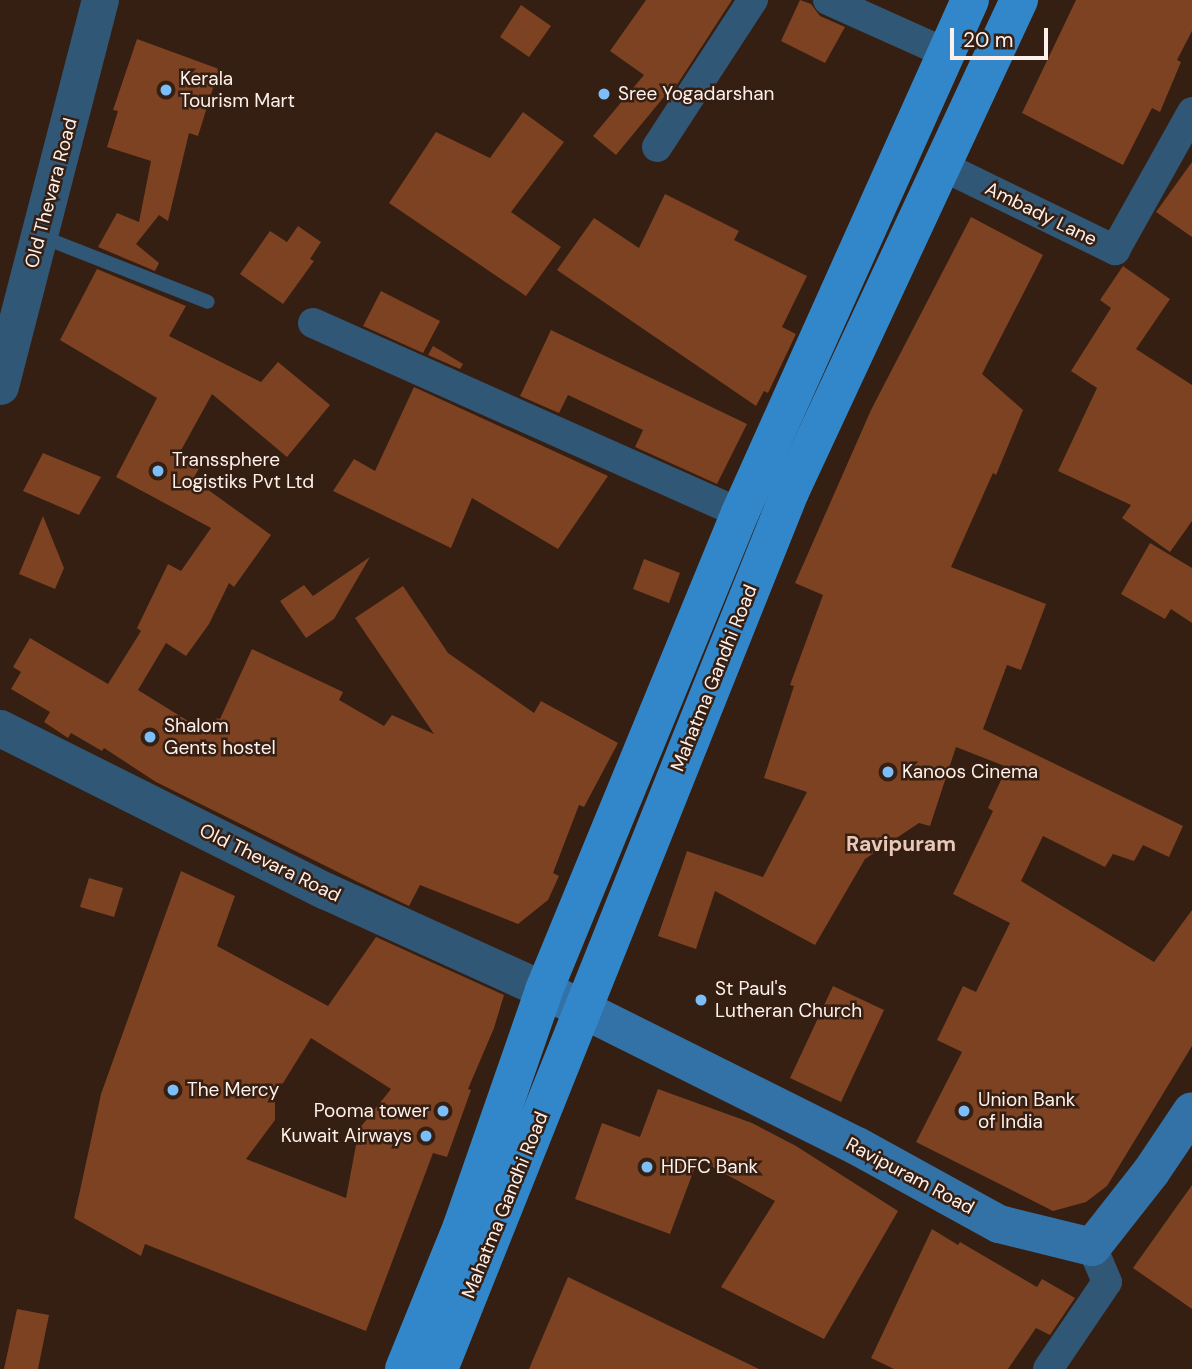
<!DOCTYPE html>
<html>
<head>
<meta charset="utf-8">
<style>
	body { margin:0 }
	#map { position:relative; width:1192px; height:1369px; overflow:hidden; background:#351e12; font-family:"DM Sans",sans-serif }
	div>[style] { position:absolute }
	.building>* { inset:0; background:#7d4221 }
	.service>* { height:14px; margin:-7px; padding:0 7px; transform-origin:7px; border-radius:7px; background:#315777 }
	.minor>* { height:30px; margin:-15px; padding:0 15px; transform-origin:15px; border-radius:15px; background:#315777 }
	.tertiary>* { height:37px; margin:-18.5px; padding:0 18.5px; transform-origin:18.5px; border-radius:18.5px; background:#315777 }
	.secondary>* { height:38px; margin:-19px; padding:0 19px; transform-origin:19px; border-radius:19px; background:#3372a6 }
	.primary>* { height:38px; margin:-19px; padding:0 19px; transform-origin:19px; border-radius:19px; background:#3187ca }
	.dots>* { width:19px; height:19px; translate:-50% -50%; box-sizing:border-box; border:4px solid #351e12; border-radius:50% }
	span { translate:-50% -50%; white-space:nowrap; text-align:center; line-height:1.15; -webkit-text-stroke:5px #351e12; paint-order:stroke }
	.poi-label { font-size:19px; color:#fef0ea }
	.left { translate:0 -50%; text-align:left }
	.right { translate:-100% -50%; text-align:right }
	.street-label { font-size:19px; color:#fef0ea }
	.neighbourhood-label { font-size:21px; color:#e8c9b9; font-weight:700 }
	.scale { position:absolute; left:950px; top:28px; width:98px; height:32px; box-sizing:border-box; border:4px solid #fef0ea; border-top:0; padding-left:9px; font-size:21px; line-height:24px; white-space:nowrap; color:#fef0ea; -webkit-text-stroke:5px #351e12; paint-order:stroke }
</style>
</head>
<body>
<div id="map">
	<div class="building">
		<i style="clip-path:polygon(646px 0,732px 0,671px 94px,668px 92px,616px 155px,593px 136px,644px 75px,610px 51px)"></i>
		<i style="clip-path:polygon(800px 0,811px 4px,820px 16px,845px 27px,825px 63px,781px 41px)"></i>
		<i style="clip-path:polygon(1076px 0,1192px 0,1192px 31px,1177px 60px,1181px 62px,1160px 112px,1152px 108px,1123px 165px,1022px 113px)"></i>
		<i style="clip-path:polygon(521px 5px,551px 26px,529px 57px,500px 37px)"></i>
		<i style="clip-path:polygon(137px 39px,219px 69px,198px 136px,189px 133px,168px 221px,159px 215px,136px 244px,159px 263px,155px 271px,98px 247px,117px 213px,139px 222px,151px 161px,107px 147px,118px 111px,113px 110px)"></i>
		<i style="clip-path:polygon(523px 112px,564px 142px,511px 212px,561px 247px,526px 296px,389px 203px,436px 132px,490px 158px)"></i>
		<i style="clip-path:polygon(1192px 162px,1192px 237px,1156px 212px)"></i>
		<i style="clip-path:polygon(665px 194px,739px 231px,734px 240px,807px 276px,782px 327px,796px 334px,768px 393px,764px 391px,756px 406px,557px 270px,594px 218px,639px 248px)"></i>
		<i style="clip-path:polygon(971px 217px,1043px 255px,982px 374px,1023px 410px,996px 475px,993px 473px,951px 567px,1046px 604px,1021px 670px,1007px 665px,983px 729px,1183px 826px,1169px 857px,1143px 845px,1134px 861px,1113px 854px,1105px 867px,1043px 836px,1021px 881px,1154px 962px,1192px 910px,1192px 1046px,1107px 1186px,1086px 1202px,1053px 1211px,916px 1142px,962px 1052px,937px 1040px,963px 986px,976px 992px,1010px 923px,953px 894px,993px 811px,988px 808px,1007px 767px,956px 747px,930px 826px,919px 823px,865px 859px,815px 945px,715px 891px,696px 949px,658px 936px,687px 851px,763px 877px,807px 792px,764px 778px,794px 686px,790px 685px,823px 595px,795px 583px,871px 410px)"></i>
		<i style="clip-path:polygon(298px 226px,321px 242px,310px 259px,314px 261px,283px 304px,240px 274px,270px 231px,287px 242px)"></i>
		<i style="clip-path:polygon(1123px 266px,1170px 299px,1136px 349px,1192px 385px,1192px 521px,1170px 552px,1122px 518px,1131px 505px,1058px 471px,1097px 388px,1071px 371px,1111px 308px,1100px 300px)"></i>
		<i style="clip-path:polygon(97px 269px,186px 306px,169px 336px,261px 382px,278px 362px,330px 405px,287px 457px,212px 394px,179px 454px,201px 465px,193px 479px,271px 535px,234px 587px,229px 583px,209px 624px,186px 656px,166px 643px,138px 690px,209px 734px,217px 718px,220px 719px,252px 649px,343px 692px,339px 700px,384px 726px,392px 715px,434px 734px,355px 618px,403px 586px,448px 653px,534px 713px,541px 701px,618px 743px,584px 807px,579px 805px,553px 873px,559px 876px,548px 900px,518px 924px,420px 885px,409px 906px,358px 882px,156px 782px,104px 748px,102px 751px,71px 733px,68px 738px,44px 722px,50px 712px,11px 689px,21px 672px,13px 667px,30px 638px,108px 684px,141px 631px,137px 628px,168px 564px,181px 571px,211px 528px,116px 477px,157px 398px,60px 340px)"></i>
		<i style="clip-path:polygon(381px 291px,440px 321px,423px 353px,363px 326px)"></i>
		<i style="clip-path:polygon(551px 330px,747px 424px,717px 484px,635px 447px,643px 430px,568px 395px,559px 413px,520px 396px)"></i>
		<i style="clip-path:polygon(433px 346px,463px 364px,460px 369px,428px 355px)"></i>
		<i style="clip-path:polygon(414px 387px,608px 476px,558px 549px,472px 498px,451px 548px,333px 491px,354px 459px,375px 471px)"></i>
		<i style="clip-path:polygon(43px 453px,101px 477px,79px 515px,23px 491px)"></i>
		<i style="clip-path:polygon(43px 516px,64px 568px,55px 589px,19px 574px)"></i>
		<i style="clip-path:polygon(1150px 543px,1192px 568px,1192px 623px,1171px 609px,1165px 619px,1121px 594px)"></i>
		<i style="clip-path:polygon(370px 557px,334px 619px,306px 638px,280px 601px,304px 585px,313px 596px)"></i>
		<i style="clip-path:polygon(644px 559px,680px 573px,669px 603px,633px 589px)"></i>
		<i style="clip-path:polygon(evenodd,181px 871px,235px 896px,217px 946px,328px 1006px,376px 937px,504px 995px,494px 1028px,468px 1089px,471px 1090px,447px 1157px,433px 1153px,366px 1331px,145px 1244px,141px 1256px,74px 1218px,101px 1094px,181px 871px,311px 1038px,391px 1089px,359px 1129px,346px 1198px,246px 1159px,275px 1120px,275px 1096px,311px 1038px)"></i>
		<i style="clip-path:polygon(89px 878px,123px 888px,114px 917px,80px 907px)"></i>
		<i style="clip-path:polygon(833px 986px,884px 1010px,841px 1102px,790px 1078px)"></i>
		<i style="clip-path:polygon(658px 1089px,752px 1123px,796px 1146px,898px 1211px,824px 1339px,721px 1287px,775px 1201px,698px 1159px,670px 1234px,575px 1199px,602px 1123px,640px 1137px)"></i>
		<i style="clip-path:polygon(1192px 1185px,1192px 1309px,1133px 1268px)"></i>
		<i style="clip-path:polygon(932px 1229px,958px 1245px,960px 1242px,1037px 1287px,1042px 1279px,1075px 1298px,1050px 1335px,1036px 1328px,1008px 1369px,894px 1369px,871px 1358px)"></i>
		<i style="clip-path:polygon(568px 1277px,759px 1369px,529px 1369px)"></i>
		<i style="clip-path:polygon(17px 1309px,49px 1315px,38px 1369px,4px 1369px)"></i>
	</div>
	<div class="service">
		<i style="left:40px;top:236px;width:180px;rotate:21.4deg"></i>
	</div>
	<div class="minor">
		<i style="left:828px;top:0;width:129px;rotate:24.2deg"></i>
		<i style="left:657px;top:147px;width:176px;rotate:-56.9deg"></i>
		<i style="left:940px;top:165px;width:195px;rotate:25.9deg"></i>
		<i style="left:1115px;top:250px;width:158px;rotate:-60.8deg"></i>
		<i style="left:313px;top:323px;width:467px;rotate:24deg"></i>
		<i style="left:1048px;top:1369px;width:105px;rotate:-55.9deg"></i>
		<i style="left:1107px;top:1282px;width:38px;rotate:-113deg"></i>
	</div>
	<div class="tertiary">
		<i style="left:0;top:386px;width:399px;rotate:-75.5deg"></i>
		<i style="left:0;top:728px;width:364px;rotate:26.6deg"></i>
		<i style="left:326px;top:891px;width:239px;rotate:24.4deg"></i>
	</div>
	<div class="secondary">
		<i style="left:544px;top:990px;width:350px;rotate:26.5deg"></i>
		<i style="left:857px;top:1146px;width:162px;rotate:28.8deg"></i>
		<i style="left:999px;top:1224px;width:96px;rotate:13.9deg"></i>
		<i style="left:1092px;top:1247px;width:95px;rotate:-51.8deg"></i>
		<i style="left:1151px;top:1172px;width:73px;rotate:-56.1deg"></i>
	</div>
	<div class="primary">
		<i style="left:404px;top:1369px;width:154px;rotate:-67.9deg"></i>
		<i style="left:462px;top:1226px;width:250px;rotate:-70.8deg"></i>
		<i style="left:544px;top:990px;width:516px;rotate:-67.66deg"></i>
		<i style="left:740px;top:513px;width:562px;rotate:-65.85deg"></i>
		<i style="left:439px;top:1369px;width:945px;rotate:-68.19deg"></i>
		<i style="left:790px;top:492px;width:543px;rotate:-65.04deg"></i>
	</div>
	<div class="dots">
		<i style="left:166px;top:90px;background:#7bbef9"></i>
		<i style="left:604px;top:94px;background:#7bbef9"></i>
		<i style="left:158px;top:471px;background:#7bbef9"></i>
		<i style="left:150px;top:737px;background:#7bbef9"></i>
		<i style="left:888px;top:772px;background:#7bbef9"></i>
		<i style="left:701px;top:1000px;background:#7bbef9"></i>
		<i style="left:173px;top:1090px;background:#7bbef9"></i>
		<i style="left:443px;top:1111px;background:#7bbef9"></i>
		<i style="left:964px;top:1111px;background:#7bbef9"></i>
		<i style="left:426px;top:1136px;background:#7bbef9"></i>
		<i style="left:647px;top:1167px;background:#7bbef9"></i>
	</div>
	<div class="poi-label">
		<span class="left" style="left:180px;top:90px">Kerala<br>Tourism Mart</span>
		<span class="left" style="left:618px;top:94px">Sree Yogadarshan</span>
		<span class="left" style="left:172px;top:471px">Transsphere<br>Logistiks Pvt Ltd</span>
		<span class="left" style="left:164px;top:737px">Shalom<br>Gents hostel</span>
		<span class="left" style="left:902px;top:772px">Kanoos Cinema</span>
		<span class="left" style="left:715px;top:1000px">St Paul's<br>Lutheran Church</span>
		<span class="left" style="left:187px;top:1090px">The Mercy</span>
		<span class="left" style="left:978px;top:1111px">Union Bank<br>of India</span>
		<span class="right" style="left:429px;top:1111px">Pooma tower</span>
		<span class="right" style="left:412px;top:1136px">Kuwait Airways</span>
		<span class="left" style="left:661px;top:1167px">HDFC Bank</span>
	</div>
	<div class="street-label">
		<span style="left:51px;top:193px;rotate:-75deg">Old Thevara Road</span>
		<span style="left:1041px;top:214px;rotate:26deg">Ambady Lane</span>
		<span style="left:714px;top:678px;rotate:-68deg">Mahatma Gandhi Road</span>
		<span style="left:270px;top:863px;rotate:26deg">Old Thevara Road</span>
		<span style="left:910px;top:1176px;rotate:28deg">Ravipuram Road</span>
		<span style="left:505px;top:1205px;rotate:-68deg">Mahatma Gandhi Road</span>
	</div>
	<div class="neighbourhood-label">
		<span style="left:901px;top:844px">Ravipuram</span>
	</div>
	<div class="scale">20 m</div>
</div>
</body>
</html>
